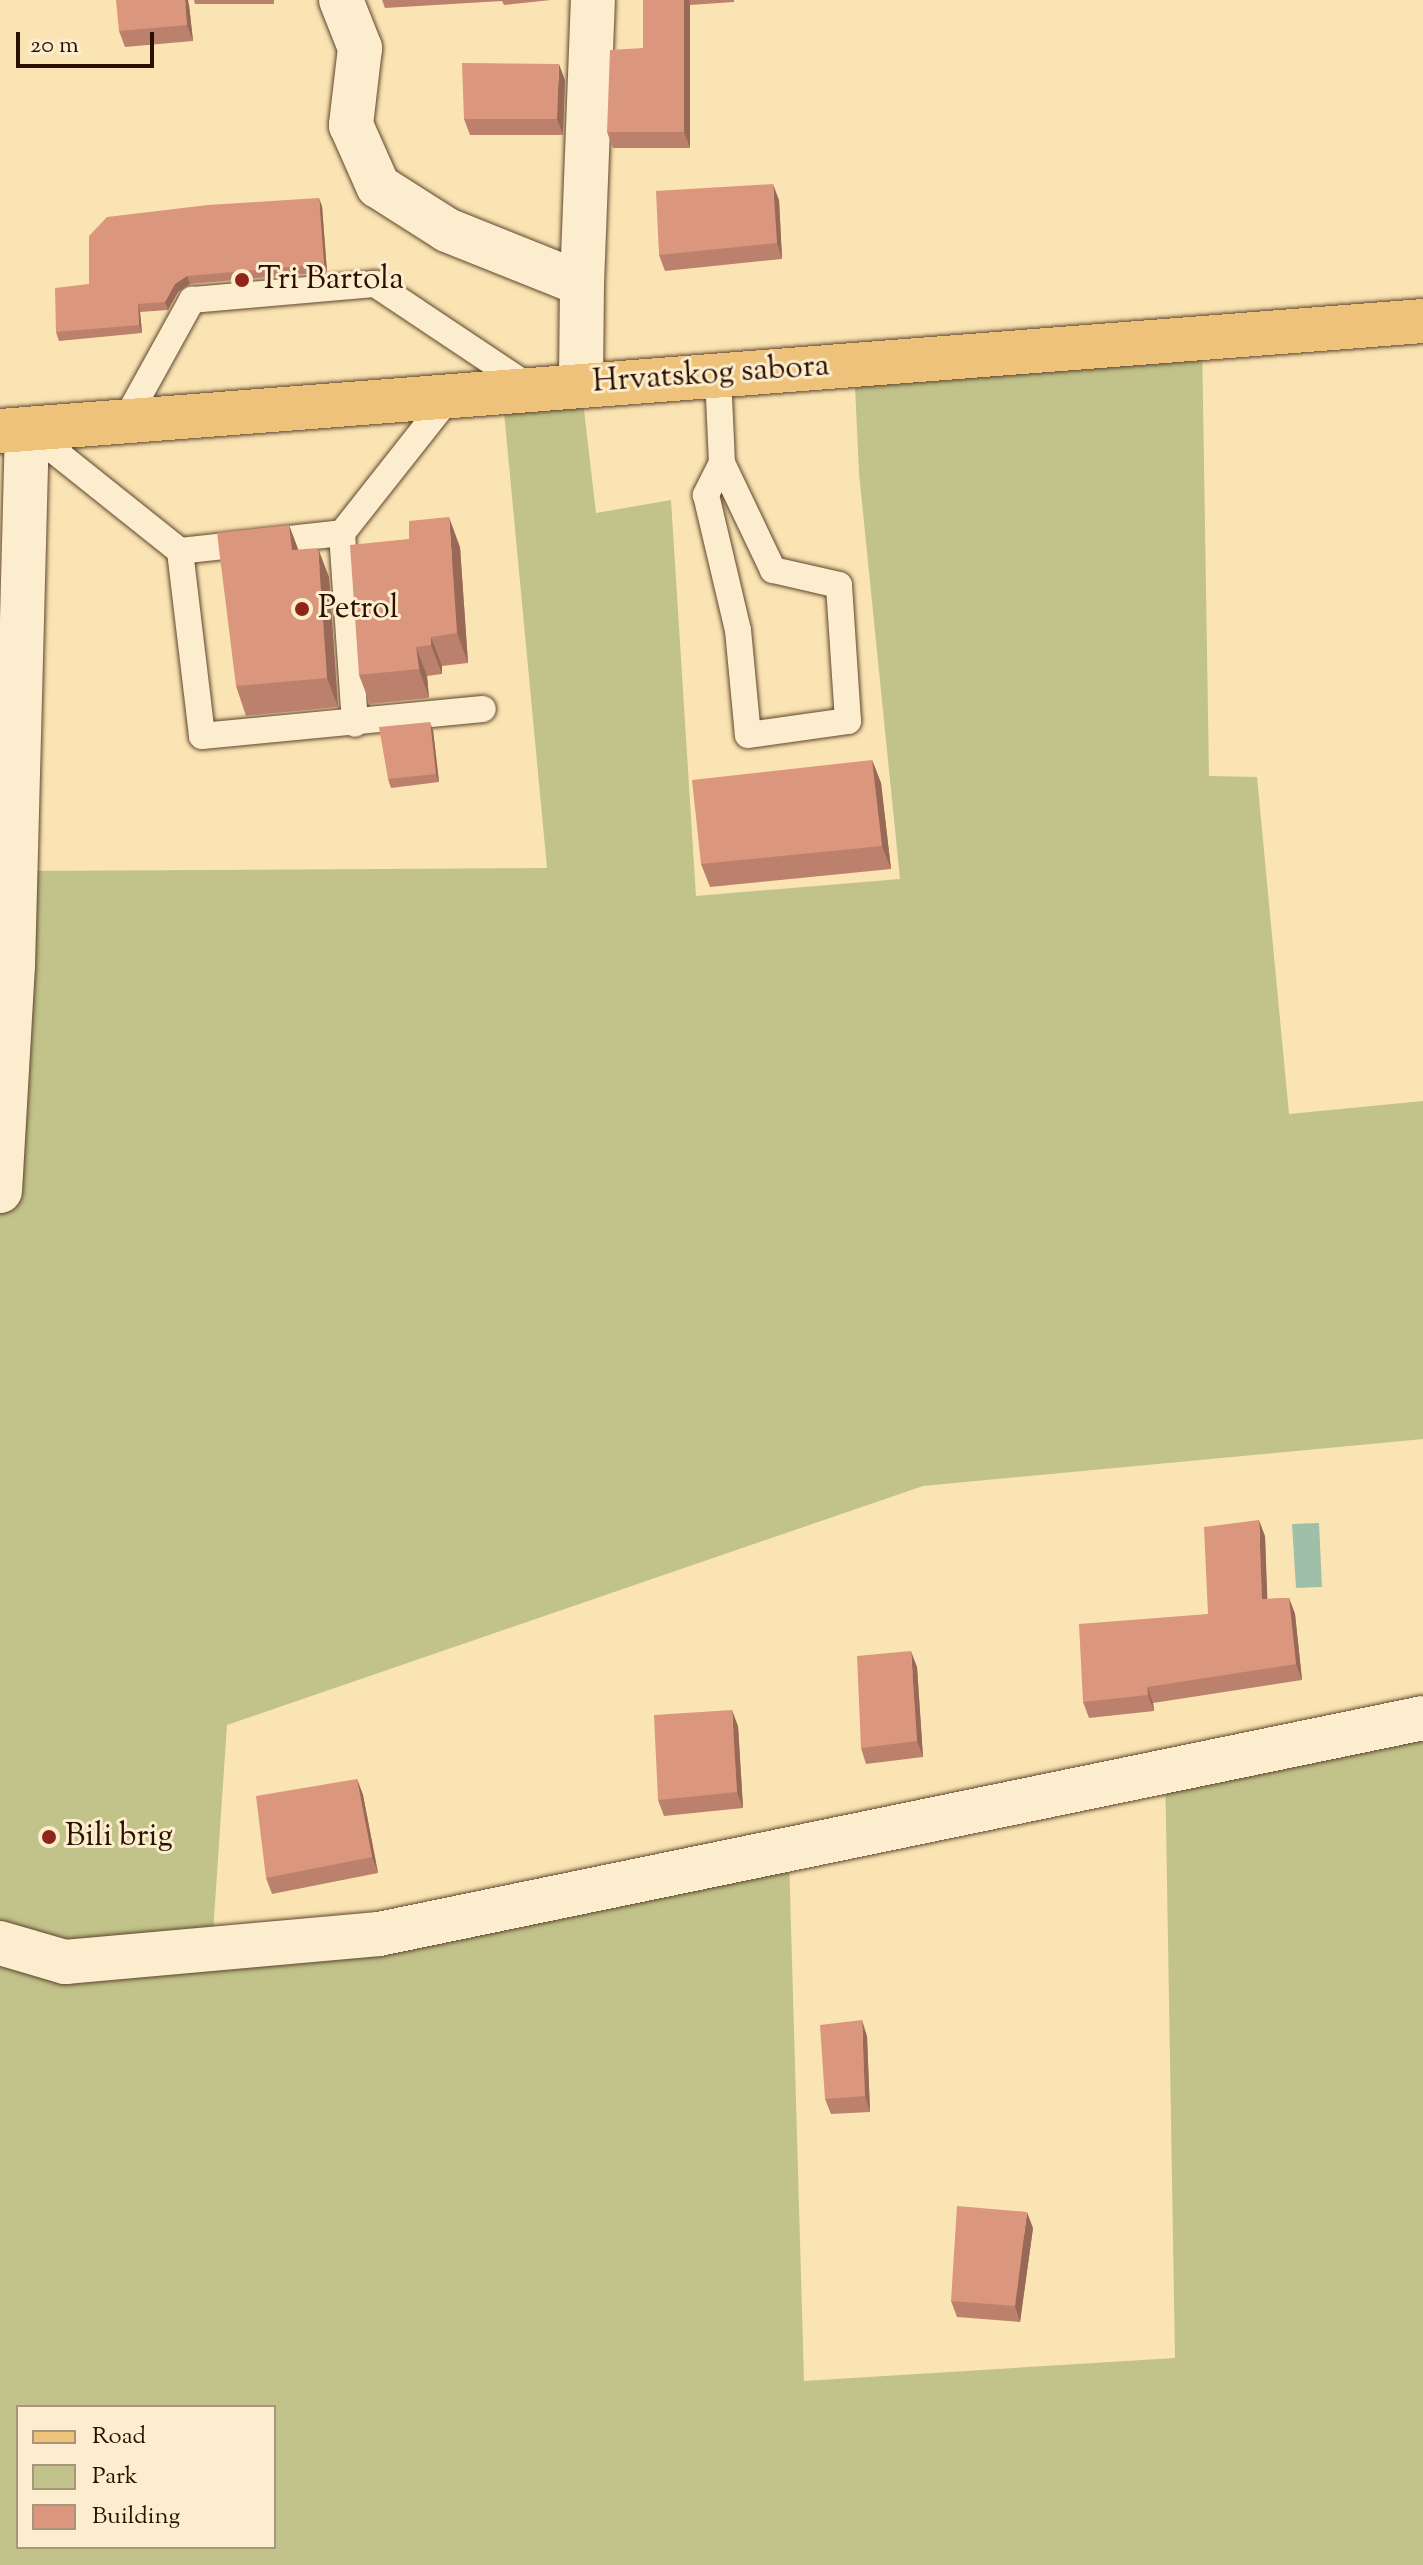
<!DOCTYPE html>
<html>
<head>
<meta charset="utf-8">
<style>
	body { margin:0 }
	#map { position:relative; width:1423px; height:2565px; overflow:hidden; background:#fbe4b3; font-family:"Sorts Mill Goudy",serif }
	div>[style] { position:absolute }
	.green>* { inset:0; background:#c1c38a }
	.water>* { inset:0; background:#9fbfa9 }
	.roads { filter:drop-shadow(0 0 2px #5f452d) drop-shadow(0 0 2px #5f452d) }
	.lane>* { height:26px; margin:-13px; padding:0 13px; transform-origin:13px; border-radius:13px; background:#fcedce }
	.street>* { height:44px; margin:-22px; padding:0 22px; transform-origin:22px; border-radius:22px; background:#fcedce }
	.primary>* { height:44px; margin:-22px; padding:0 22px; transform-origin:22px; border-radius:22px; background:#eec27a }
	.wall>* { inset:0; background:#bc816c }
	.shaded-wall>* { inset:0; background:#996958 }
	.building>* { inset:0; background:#db967e }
	.dots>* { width:22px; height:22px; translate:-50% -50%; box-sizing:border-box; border:4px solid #fcedce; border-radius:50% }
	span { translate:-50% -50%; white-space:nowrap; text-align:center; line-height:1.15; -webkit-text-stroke:6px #fcedce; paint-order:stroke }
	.poi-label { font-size:32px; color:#2b1000 }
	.left { translate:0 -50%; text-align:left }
	.street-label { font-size:32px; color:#2b1000 }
	.legend { position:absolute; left:16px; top:2405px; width:260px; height:144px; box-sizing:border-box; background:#fcedce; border:2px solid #a8957c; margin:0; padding:10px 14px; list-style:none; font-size:24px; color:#2b1000 }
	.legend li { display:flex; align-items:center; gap:16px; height:40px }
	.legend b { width:40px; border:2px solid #a8957c }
	.scale { position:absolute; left:16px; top:32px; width:138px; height:36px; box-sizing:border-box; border:4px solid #2b1000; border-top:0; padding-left:10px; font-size:24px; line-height:28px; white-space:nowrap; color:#2b1000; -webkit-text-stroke:6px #fcedce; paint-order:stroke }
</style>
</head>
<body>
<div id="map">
	<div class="green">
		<i style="clip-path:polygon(evenodd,1202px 339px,1209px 776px,1257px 777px,1289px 1114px,1423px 1101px,1423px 1439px,923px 1486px,227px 1725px,212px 1948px,789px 1856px,804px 2381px,1175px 2358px,1165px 1763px,1423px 1716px,1423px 2565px,0 2565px,0 1188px,14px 871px,547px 868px,502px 391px,581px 384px,596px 513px,671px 500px,696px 896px,900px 879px,859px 473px,854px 365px,1202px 339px,18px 2407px,274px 2407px,274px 2547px,18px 2547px,18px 2407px)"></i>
	</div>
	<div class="water">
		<i style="clip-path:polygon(1319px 1523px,1322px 1587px,1296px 1588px,1292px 1524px)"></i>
	</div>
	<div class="roads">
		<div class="lane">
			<i style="left:718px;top:375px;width:88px;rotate:87.4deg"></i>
			<i style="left:722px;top:463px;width:36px;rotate:117deg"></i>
			<i style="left:706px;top:495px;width:139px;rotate:76.7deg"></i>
			<i style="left:738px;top:630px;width:105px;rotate:84.6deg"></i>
			<i style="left:748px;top:735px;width:101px;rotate:-8deg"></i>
			<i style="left:848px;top:721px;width:136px;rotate:-93.8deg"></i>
			<i style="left:839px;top:585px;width:68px;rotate:-167.2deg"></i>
			<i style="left:773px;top:570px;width:119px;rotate:-115.5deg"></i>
			<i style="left:124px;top:423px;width:141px;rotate:-61.1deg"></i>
			<i style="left:192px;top:300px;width:184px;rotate:-5deg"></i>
			<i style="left:375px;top:284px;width:187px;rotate:33.7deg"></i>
			<i style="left:27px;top:429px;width:196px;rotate:38.6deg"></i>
			<i style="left:180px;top:551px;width:163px;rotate:-6.3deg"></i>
			<i style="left:342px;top:533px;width:176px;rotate:-51.7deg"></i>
			<i style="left:342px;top:533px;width:191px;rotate:86.1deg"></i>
			<i style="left:180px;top:551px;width:186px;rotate:83.2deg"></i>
			<i style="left:202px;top:736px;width:282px;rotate:-5.5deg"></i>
		</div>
		<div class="street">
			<i style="left:341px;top:0;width:52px;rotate:68.4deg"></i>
			<i style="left:360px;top:48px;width:78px;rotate:96.7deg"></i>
			<i style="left:351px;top:125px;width:67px;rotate:66.1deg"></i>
			<i style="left:378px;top:186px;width:82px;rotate:32.5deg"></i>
			<i style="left:447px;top:230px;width:145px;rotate:21.8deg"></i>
			<i style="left:582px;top:284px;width:100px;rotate:90.6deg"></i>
			<i style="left:582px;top:284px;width:284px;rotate:-87.8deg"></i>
			<i style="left:0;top:1191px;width:225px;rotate:-86.7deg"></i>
			<i style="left:13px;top:966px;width:537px;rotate:-88.51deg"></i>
			<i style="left:0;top:1943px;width:68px;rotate:16.3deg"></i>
			<i style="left:65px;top:1962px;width:315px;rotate:-5.1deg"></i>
			<i style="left:379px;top:1934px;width:1066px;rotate:-11.69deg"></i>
		</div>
		<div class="primary">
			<i style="left:0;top:431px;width:1427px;rotate:-4.42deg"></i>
		</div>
	</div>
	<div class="wall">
		<i style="clip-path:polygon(194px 0,274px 0,274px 4px,195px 4px)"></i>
		<i style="clip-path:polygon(382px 0,551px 0,504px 5px,502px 1px,385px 8px)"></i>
		<i style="clip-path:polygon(643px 0,734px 0,734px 2px,690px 5px,690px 148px,613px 148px,607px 132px,643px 48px)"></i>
		<i style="clip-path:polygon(189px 5px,193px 41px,125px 47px,119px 31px)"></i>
		<i style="clip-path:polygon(565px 80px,563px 135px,470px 135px,464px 119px)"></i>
		<i style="clip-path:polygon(779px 200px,782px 259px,665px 271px,659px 255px)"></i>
		<i style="clip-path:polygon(322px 206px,327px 272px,190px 284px,178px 292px,168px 310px,140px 312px,142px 333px,59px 341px,56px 332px,89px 284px)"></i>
		<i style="clip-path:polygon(289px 525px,298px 550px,329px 577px,338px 707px,246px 716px,236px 686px)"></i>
		<i style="clip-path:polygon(460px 547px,468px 663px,442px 666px,442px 674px,427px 676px,429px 698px,370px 704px,359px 675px)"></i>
		<i style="clip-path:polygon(433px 730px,439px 782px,391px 788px,388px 779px)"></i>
		<i style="clip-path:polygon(872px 760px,881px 783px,891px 869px,710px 887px,701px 864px)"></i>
		<i style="clip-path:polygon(1265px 1536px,1267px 1599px,1289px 1598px,1295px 1614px,1302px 1680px,1153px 1703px,1154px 1711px,1089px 1718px,1083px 1702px,1208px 1614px)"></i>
		<i style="clip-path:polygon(917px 1667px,923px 1757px,866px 1764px,861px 1748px)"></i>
		<i style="clip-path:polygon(738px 1726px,743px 1808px,664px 1816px,658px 1800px)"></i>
		<i style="clip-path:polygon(357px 1779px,363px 1795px,378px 1873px,272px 1894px,266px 1878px)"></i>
		<i style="clip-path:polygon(867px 2036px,870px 2112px,831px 2114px,825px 2099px)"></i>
		<i style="clip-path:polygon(1033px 2228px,1020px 2322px,957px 2317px,951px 2301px)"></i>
	</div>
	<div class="shaded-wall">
		<i style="clip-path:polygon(185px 0,188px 0,189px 5px,193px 41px,187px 25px)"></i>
		<i style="clip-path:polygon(684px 0,689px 0,690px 5px,690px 148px,684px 132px)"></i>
		<i style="clip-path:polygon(559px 64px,565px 80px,563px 135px,557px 119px)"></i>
		<i style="clip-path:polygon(773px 184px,779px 200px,782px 259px,777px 243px)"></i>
		<i style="clip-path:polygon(319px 198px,322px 206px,327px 272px,324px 264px)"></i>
		<i style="clip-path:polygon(187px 276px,190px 284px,178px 292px,168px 310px,165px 302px,175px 284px)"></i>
		<i style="clip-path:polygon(138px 304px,140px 312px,142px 333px,139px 325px)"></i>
		<i style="clip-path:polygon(449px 517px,460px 547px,468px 663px,457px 633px)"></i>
		<i style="clip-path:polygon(289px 525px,300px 554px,292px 550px)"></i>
		<i style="clip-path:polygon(318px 548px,329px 577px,338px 707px,327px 678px)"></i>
		<i style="clip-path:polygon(431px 637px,442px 666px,442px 674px,431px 645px)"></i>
		<i style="clip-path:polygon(416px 647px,427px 676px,429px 698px,419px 669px)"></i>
		<i style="clip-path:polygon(430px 722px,433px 730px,439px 782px,436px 774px)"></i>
		<i style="clip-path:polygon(872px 760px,881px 783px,891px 869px,882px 846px)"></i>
		<i style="clip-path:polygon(1259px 1520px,1265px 1536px,1268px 1615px,1262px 1599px)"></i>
		<i style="clip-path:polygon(1289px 1598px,1295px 1614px,1302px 1680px,1296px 1664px)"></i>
		<i style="clip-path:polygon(911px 1651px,917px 1667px,923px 1757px,917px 1741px)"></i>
		<i style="clip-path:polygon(1147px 1687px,1153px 1703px,1154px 1711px,1148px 1695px)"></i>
		<i style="clip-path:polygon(732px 1710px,738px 1726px,743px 1808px,737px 1792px)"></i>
		<i style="clip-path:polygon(357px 1779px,363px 1795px,378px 1873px,372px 1857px)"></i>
		<i style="clip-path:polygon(862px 2020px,867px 2036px,870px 2112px,865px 2096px)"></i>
		<i style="clip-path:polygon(1027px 2212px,1033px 2228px,1020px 2322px,1015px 2306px)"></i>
	</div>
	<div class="building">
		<i style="clip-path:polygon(116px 0,185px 0,187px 25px,119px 31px)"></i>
		<i style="clip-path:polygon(643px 0,684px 0,684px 132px,607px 132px,610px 50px,643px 48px)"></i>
		<i style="clip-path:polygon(462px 63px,559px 64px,557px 119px,464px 119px)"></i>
		<i style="clip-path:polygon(773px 184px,777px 243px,659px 255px,656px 191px)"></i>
		<i style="clip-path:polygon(319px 198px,324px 264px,187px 276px,175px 284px,165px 302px,138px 304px,139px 325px,56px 332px,55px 288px,89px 284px,89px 236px,107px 217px,208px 205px)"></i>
		<i style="clip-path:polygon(449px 517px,457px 633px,431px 637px,431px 645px,416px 647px,419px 669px,359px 675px,350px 545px,409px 539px,409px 521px)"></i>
		<i style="clip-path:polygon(289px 525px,292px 550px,318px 548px,327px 678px,236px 686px,217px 533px)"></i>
		<i style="clip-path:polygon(430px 722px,436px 774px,388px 779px,379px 727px)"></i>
		<i style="clip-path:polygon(872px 760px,882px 846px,701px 864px,692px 780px)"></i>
		<i style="clip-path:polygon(1259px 1520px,1262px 1599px,1289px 1598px,1296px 1664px,1147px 1687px,1148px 1695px,1083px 1702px,1079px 1624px,1208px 1614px,1204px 1527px)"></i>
		<i style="clip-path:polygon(911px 1651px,917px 1741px,861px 1748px,857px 1656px)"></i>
		<i style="clip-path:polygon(732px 1710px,737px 1792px,658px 1800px,654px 1715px)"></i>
		<i style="clip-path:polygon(357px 1779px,372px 1857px,266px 1878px,256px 1796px)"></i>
		<i style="clip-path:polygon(862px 2020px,865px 2096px,825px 2099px,820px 2025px)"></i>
		<i style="clip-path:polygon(957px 2206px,1027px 2212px,1015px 2306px,951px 2301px)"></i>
	</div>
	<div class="dots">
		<i style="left:242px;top:280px;background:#8f2418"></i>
		<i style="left:302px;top:609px;background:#8f2418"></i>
		<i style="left:49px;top:1837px;background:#8f2418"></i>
	</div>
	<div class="poi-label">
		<span class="left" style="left:258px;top:280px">Tri Bartola</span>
		<span class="left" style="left:318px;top:609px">Petrol</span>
		<span class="left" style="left:65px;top:1837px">Bili brig</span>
	</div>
	<div class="street-label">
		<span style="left:711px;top:375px;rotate:-4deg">Hrvatskog sabora</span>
	</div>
	<ul class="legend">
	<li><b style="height:10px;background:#eec27a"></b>Road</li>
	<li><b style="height:22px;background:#c1c38a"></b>Park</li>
	<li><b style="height:22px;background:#db967e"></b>Building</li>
	</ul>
	<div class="scale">20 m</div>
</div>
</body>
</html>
